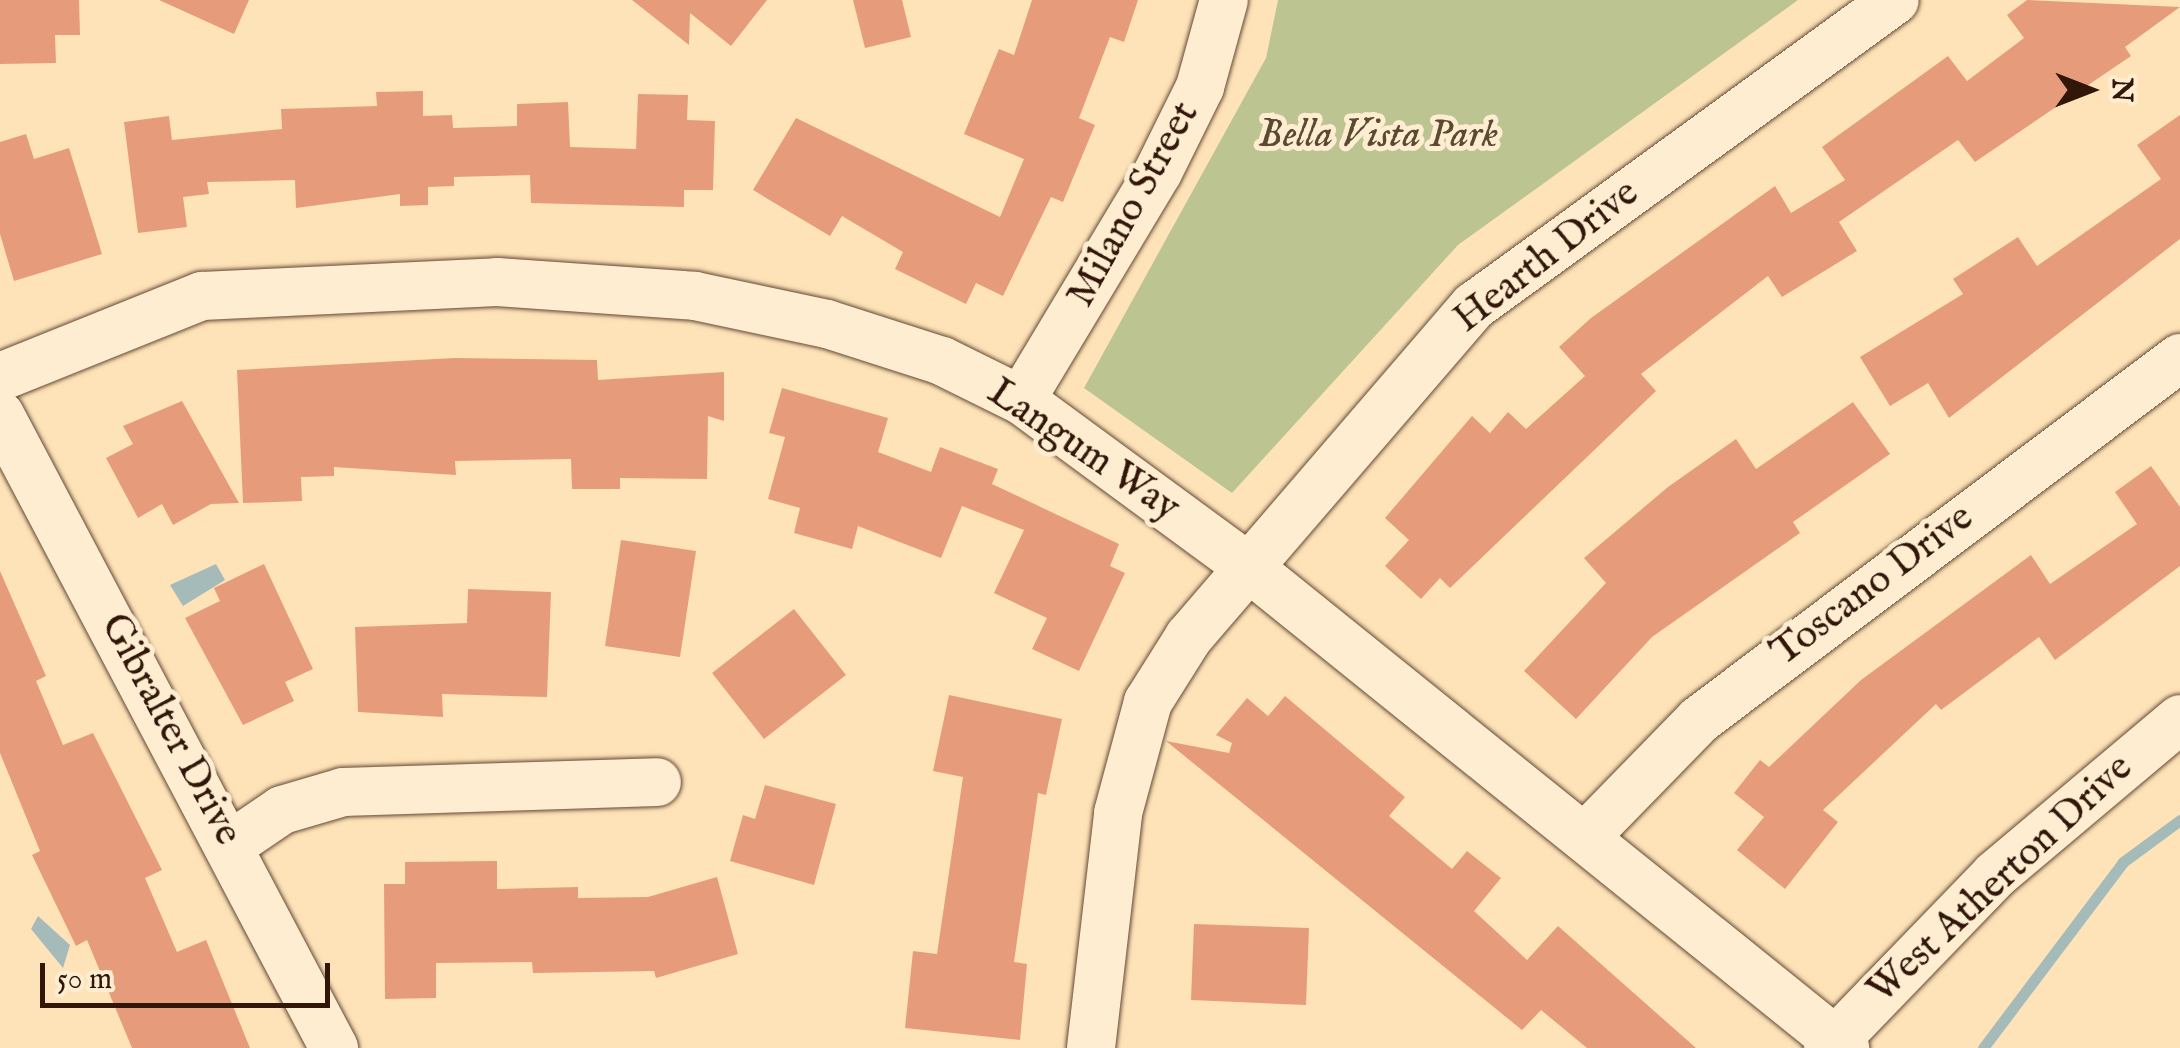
<!DOCTYPE html>
<html>
<head>
<meta charset="utf-8">
<style>
	body { margin:0 }
	#map { position:relative; width:2180px; height:1048px; overflow:hidden; background:#fee3b8; font-family:"IM FELL English",serif }
	div>[style] { position:absolute }
	.green>* { inset:0; background:#bcc492 }
	.water>* { inset:0; background:#a4bbb9 }
	.stream>* { height:11px; margin:-5.5px; padding:0 5.5px; transform-origin:5.5px; border-radius:5.5px; background:#a4bbb9 }
	.building>* { inset:0; background:#e69c7a }
	.roads { filter:drop-shadow(0 0 2px #644935) drop-shadow(0 0 2px #644935) }
	.minor>* { height:48px; margin:-24px; padding:0 24px; transform-origin:24px; border-radius:24px; background:#feedd1 }
	span { translate:-50% -50%; white-space:nowrap; text-align:center; line-height:1.15; -webkit-text-stroke:10px #feedd1; paint-order:stroke }
	.park-label { font-size:40px; color:#5b4a32; font-style:italic }
	.street-label { font-size:40px; color:#311609 }
	.north { position:absolute; left:2040px; top:40px; width:100px; height:100px; -webkit-text-stroke:8px #feedd1; paint-order:stroke; rotate:90deg; font-size:28px; font-weight:700; line-height:40px; text-align:center; color:#311609 }
	.north::after { content:''; display:block; margin:auto; width:35px; height:45px; background:#311609; clip-path:polygon(50% 0,100% 100%,50% 72%,0 100%) }
	.scale { position:absolute; left:40px; top:963px; width:290px; height:45px; box-sizing:border-box; border:5px solid #311609; border-top:0; padding-left:12px; font-size:30px; line-height:35px; white-space:nowrap; color:#311609; -webkit-text-stroke:8px #feedd1; paint-order:stroke }
</style>
</head>
<body>
<div id="map">
	<div class="green">
		<i style="clip-path:polygon(1278px 0,1798px 0,1458px 245px,1232px 493px,1084px 388px,1266px 58px)"></i>
	</div>
	<div class="water">
		<i style="clip-path:polygon(216px 564px,225px 580px,183px 606px,170px 585px)"></i>
		<i style="clip-path:polygon(38px 916px,70px 945px,63px 968px,31px 929px)"></i>
	</div>
	<div class="stream">
		<i style="left:1983px;top:1048px;width:233px;rotate:-53deg"></i>
		<i style="left:2123px;top:862px;width:71px;rotate:-36.4deg"></i>
	</div>
	<div class="building">
		<i style="clip-path:polygon(0 0,79px 0,80px 35px,55px 35px,56px 63px,0 64px)"></i>
		<i style="clip-path:polygon(159px 0,249px 0,234px 34px)"></i>
		<i style="clip-path:polygon(632px 0,767px 0,731px 46px,690px 13px,689px 45px)"></i>
		<i style="clip-path:polygon(853px 0,902px 0,911px 37px,865px 48px)"></i>
		<i style="clip-path:polygon(1032px 0,1138px 0,1124px 42px,1110px 37px,1079px 118px,1095px 125px,1063px 202px,1051px 197px,1003px 296px,976px 283px,966px 304px,895px 269px,903px 252px,842px 216px,830px 236px,753px 190px,796px 118px,1000px 217px,1024px 159px,964px 134px,999px 49px,1014px 55px)"></i>
		<i style="clip-path:polygon(2027px 0,2180px 7px,2125px 47px,2131px 56px,1975px 162px,1958px 140px,1839px 222px,1857px 251px,1782px 297px,1768px 276px,1641px 374px,1656px 391px,1450px 588px,1440px 578px,1421px 599px,1385px 566px,1409px 540px,1385px 518px,1472px 416px,1490px 433px,1508px 412px,1526px 429px,1585px 376px,1559px 347px,1591px 318px,1775px 186px,1791px 213px,1845px 180px,1822px 147px,1948px 56px,1967px 81px,2024px 38px,2007px 15px)"></i>
		<i style="clip-path:polygon(423px 91px,423px 116px,452px 115px,453px 128px,517px 126px,517px 104px,568px 102px,570px 147px,636px 149px,638px 94px,688px 95px,687px 120px,715px 121px,713px 190px,684px 190px,684px 207px,531px 203px,530px 175px,454px 177px,454px 186px,428px 187px,428px 205px,400px 206px,400px 194px,296px 208px,295px 180px,207px 182px,209px 194px,183px 197px,187px 227px,138px 233px,124px 122px,169px 116px,172px 140px,282px 129px,281px 109px,377px 106px,376px 92px)"></i>
		<i style="clip-path:polygon(2180px 115px,2180px 239px,1949px 418px,1928px 383px,1890px 406px,1860px 357px,1963px 294px,1953px 279px,2018px 237px,2037px 266px,2161px 179px,2137px 145px)"></i>
		<i style="clip-path:polygon(26px 134px,34px 159px,69px 148px,102px 254px,14px 281px,0 234px,0 142px)"></i>
		<i style="clip-path:polygon(454px 358px,597px 360px,598px 380px,724px 372px,724px 421px,708px 416px,707px 479px,620px 478px,620px 489px,572px 489px,571px 459px,455px 461px,456px 475px,334px 467px,334px 476px,301px 477px,302px 501px,243px 503px,237px 370px)"></i>
		<i style="clip-path:polygon(782px 388px,888px 418px,878px 452px,931px 472px,940px 447px,998px 469px,992px 484px,1119px 544px,1110px 566px,1125px 573px,1079px 671px,1032px 649px,1047px 618px,994px 593px,1024px 530px,962px 506px,941px 558px,858px 526px,852px 549px,794px 533px,800px 508px,768px 499px,785px 437px,769px 433px)"></i>
		<i style="clip-path:polygon(182px 401px,239px 503px,211px 504px,173px 525px,162px 504px,138px 518px,106px 458px,133px 444px,123px 426px)"></i>
		<i style="clip-path:polygon(1853px 402px,1890px 454px,1793px 522px,1800px 533px,1652px 637px,1576px 719px,1524px 671px,1606px 583px,1584px 558px,1668px 487px,1736px 439px,1756px 469px)"></i>
		<i style="clip-path:polygon(2151px 466px,2180px 507px,2180px 566px,2055px 660px,2039px 637px,1941px 710px,1936px 704px,1823px 810px,1838px 822px,1785px 889px,1737px 850px,1764px 817px,1734px 793px,1760px 760px,1769px 767px,1861px 680px,2031px 555px,2050px 584px,2137px 524px,2115px 492px)"></i>
		<i style="clip-path:polygon(621px 540px,696px 551px,680px 657px,605px 646px)"></i>
		<i style="clip-path:polygon(264px 564px,313px 669px,285px 682px,294px 701px,243px 725px,185px 618px,220px 601px,214px 588px)"></i>
		<i style="clip-path:polygon(0 571px,46px 676px,36px 681px,63px 745px,93px 733px,162px 870px,145px 878px,177px 952px,206px 940px,250px 1048px,132px 1048px,87px 940px,76px 946px,32px 855px,40px 851px,0 753px)"></i>
		<i style="clip-path:polygon(468px 589px,551px 592px,547px 697px,442px 694px,443px 717px,358px 712px,355px 627px,467px 623px)"></i>
		<i style="clip-path:polygon(794px 609px,846px 675px,764px 739px,712px 673px)"></i>
		<i style="clip-path:polygon(949px 695px,1062px 719px,1046px 795px,1038px 793px,1014px 962px,1027px 964px,1020px 1040px,905px 1028px,913px 951px,937px 954px,963px 777px,933px 771px)"></i>
		<i style="clip-path:polygon(1285px 696px,1405px 797px,1389px 816px,1452px 869px,1467px 851px,1501px 878px,1474px 911px,1527px 960px,1558px 926px,1696px 1048px,1587px 1048px,1541px 1010px,1522px 1030px,1166px 741px,1229px 753px,1232px 743px,1216px 735px,1247px 698px,1268px 716px)"></i>
		<i style="clip-path:polygon(765px 785px,836px 804px,814px 885px,730px 861px,743px 815px,755px 819px)"></i>
		<i style="clip-path:polygon(497px 861px,497px 889px,578px 887px,578px 898px,648px 897px,717px 877px,738px 954px,656px 978px,654px 971px,533px 973px,532px 962px,436px 963px,436px 998px,385px 999px,384px 884px,405px 884px,405px 862px)"></i>
		<i style="clip-path:polygon(1194px 924px,1309px 928px,1306px 1005px,1191px 1000px)"></i>
	</div>
	<div class="roads">
		<div class="minor">
			<i style="left:0;top:377px;width:218px;rotate:-21.9deg"></i>
			<i style="left:202px;top:296px;width:295px;rotate:-2.7deg"></i>
			<i style="left:497px;top:282px;width:198px;rotate:4deg"></i>
			<i style="left:695px;top:296px;width:135px;rotate:12deg"></i>
			<i style="left:827px;top:324px;width:121px;rotate:17.8deg"></i>
			<i style="left:942px;top:361px;width:88px;rotate:26.3deg"></i>
			<i style="left:1021px;top:400px;width:282px;rotate:36.3deg"></i>
			<i style="left:1248px;top:567px;width:767px;rotate:38.86deg"></i>
			<i style="left:1021px;top:400px;width:266px;rotate:-59deg"></i>
			<i style="left:1158px;top:172px;width:95px;rotate:-63.7deg"></i>
			<i style="left:1200px;top:87px;width:90px;rotate:-74.6deg"></i>
			<i style="left:0;top:415px;width:716px;rotate:62.18deg"></i>
			<i style="left:1585px;top:837px;width:163px;rotate:-45.7deg"></i>
			<i style="left:1699px;top:720px;width:602px;rotate:-36.97deg"></i>
			<i style="left:232px;top:844px;width:60px;rotate:-34.2deg"></i>
			<i style="left:282px;top:810px;width:64px;rotate:-16.4deg"></i>
			<i style="left:343px;top:792px;width:314px;rotate:-1.8deg"></i>
			<i style="left:1091px;top:1048px;width:237px;rotate:-83.4deg"></i>
			<i style="left:1118px;top:813px;width:115px;rotate:-74.9deg"></i>
			<i style="left:1148px;top:702px;width:77px;rotate:-57.8deg"></i>
			<i style="left:1189px;top:637px;width:437px;rotate:-49.3deg"></i>
			<i style="left:1474px;top:306px;width:520px;rotate:-36.01deg"></i>
			<i style="left:1828px;top:1048px;width:240px;rotate:-46deg"></i>
			<i style="left:1995px;top:875px;width:242px;rotate:-40.1deg"></i>
		</div>
	</div>
	<div class="park-label">
		<span style="left:1378px;top:136px">Bella Vista Park</span>
	</div>
	<div class="street-label">
		<span style="left:1134px;top:205px;rotate:-61deg">Milano Street</span>
		<span style="left:1547px;top:257px;rotate:-38deg">Hearth Drive</span>
		<span style="left:1083px;top:451px;rotate:34deg">Langum Way</span>
		<span style="left:1873px;top:586px;rotate:-37deg">Toscano Drive</span>
		<span style="left:170px;top:730px;rotate:62deg">Gibralter Drive</span>
		<span style="left:2001px;top:880px;rotate:-43deg">West Atherton Drive</span>
	</div>
	<div class="north">N</div>
	<div class="scale">50 m</div>
</div>
</body>
</html>
